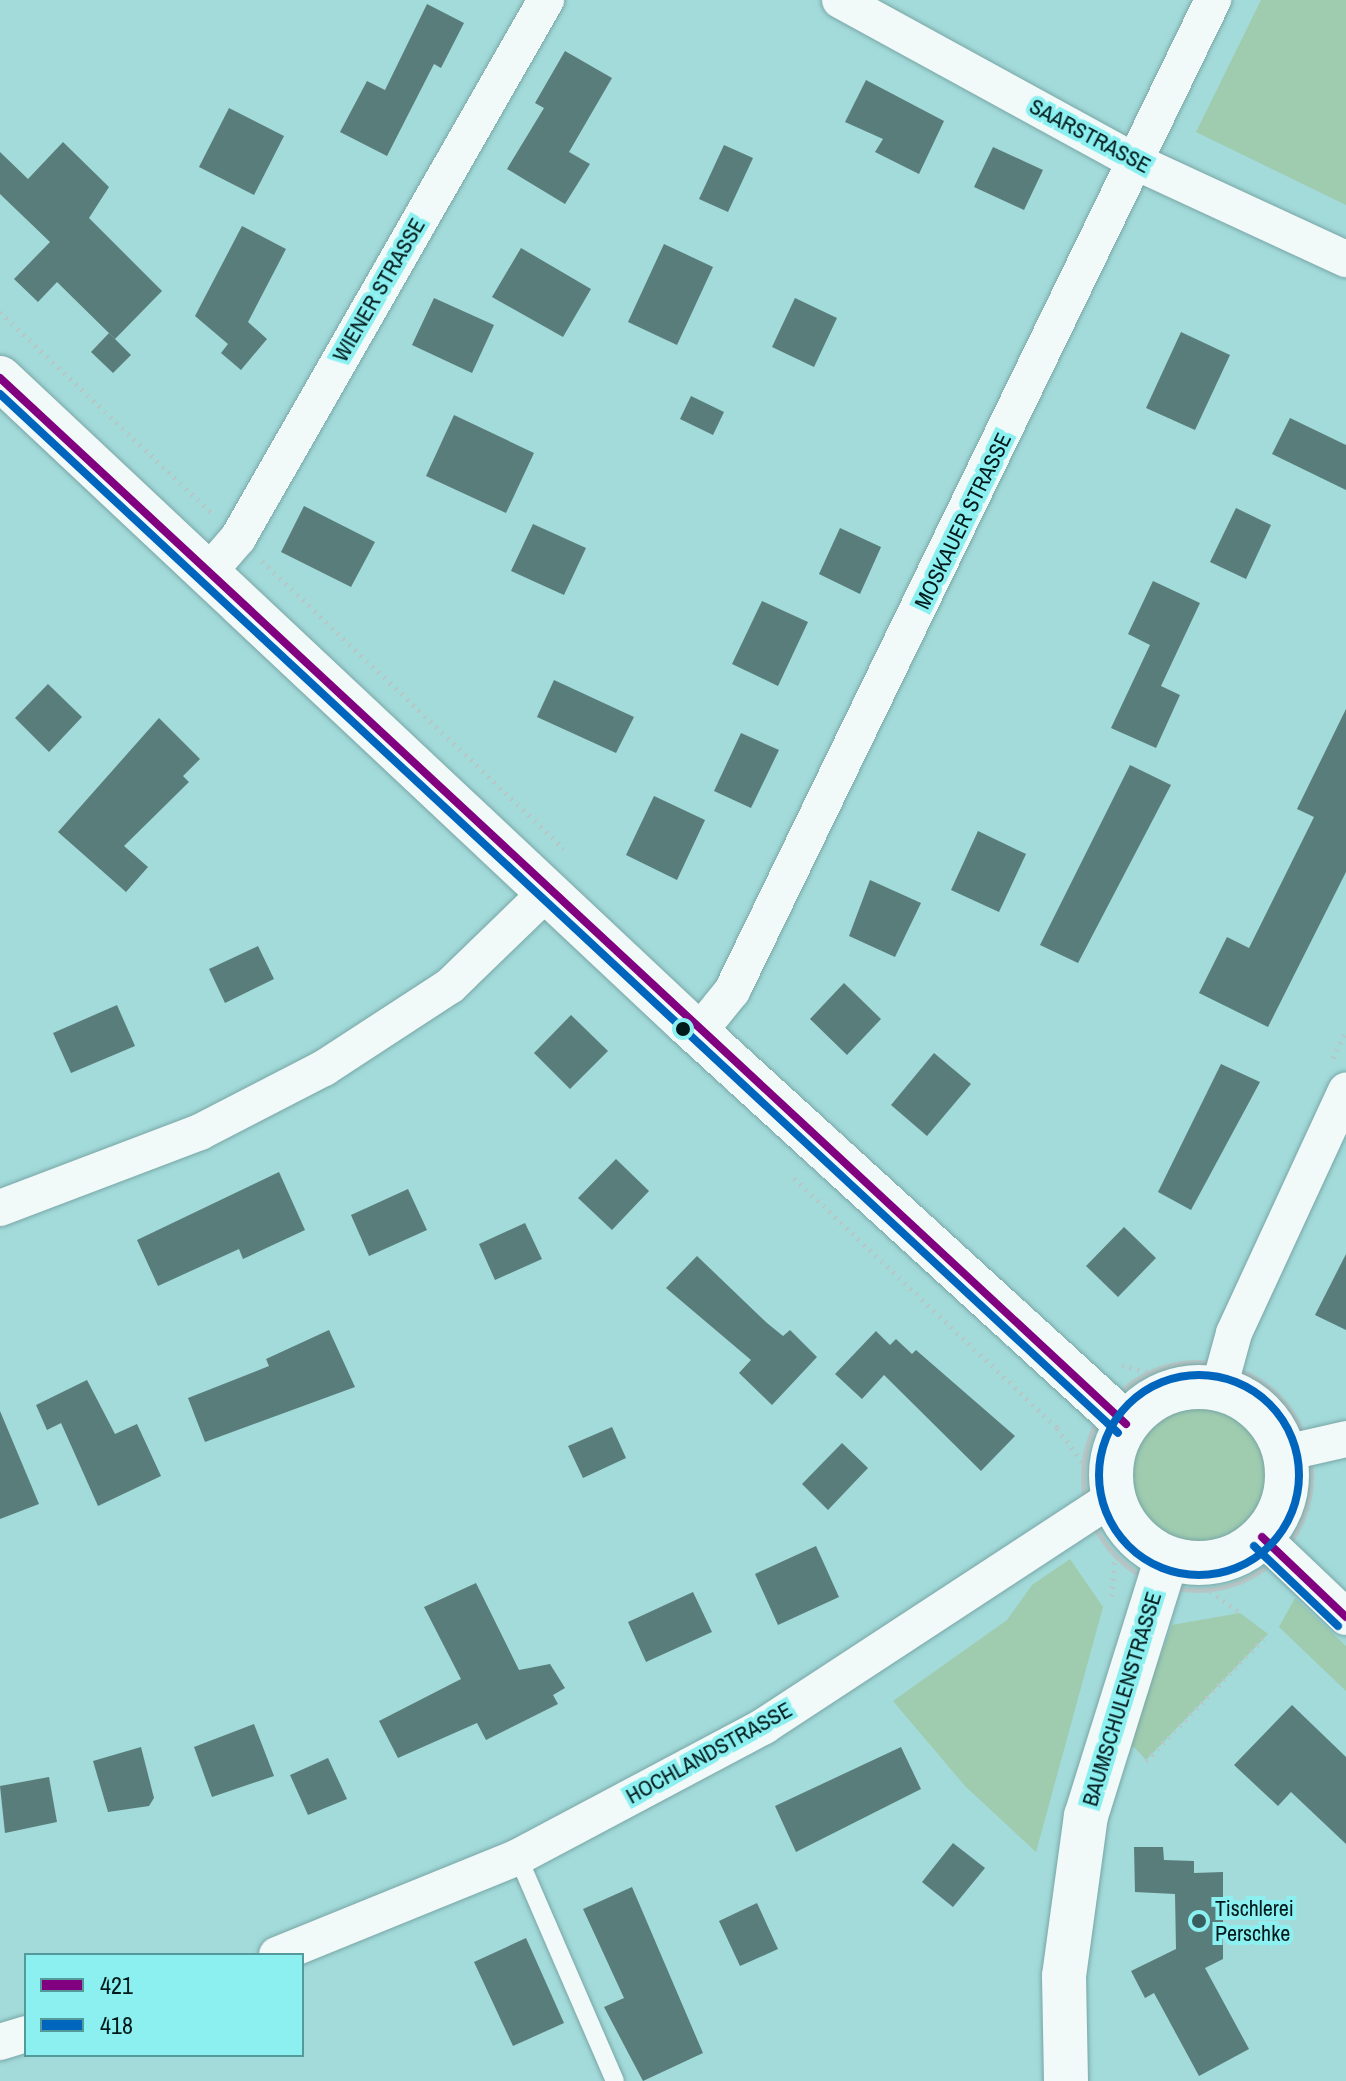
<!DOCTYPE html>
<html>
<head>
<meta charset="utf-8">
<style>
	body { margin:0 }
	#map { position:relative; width:1346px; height:2081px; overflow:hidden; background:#a3dada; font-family:"Archivo Narrow",sans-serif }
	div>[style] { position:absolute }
	.green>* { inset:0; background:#9fccaf }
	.round { border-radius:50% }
	.building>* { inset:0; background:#597d7b }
	.path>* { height:5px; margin-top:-2.5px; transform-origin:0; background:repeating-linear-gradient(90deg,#b7c6c6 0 2px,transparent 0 8px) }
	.path>.ring { margin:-2.5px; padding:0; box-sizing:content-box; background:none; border:5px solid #b7c6c6; border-radius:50% }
	.roads { filter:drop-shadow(0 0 2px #79a6a6) drop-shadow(0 0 2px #79a6a6) }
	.lane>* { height:18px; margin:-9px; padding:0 9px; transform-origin:9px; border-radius:9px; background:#f1f9f9 }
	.street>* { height:36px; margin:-18px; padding:0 18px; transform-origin:18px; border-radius:18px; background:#f1f9f9 }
	.secondary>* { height:44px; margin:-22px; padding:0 22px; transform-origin:22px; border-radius:22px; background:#f1f9f9 }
	.secondary>.ring { margin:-22px; padding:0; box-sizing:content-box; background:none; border:44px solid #f1f9f9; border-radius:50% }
	.bus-1>* { height:8px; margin:-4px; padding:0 4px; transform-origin:4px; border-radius:4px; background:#800080 }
	.bus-2>* { height:8px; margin:-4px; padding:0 4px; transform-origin:4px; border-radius:4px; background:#0065bd }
	.bus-2>.ring { margin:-4px; padding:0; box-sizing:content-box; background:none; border:8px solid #0065bd; border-radius:50% }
	.dots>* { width:22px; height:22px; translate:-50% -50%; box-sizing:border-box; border:4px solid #8cf0f1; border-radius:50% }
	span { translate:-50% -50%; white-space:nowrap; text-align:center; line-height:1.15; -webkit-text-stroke:8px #8cf0f1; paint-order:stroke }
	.street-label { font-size:22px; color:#001a1b }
	.poi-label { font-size:22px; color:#001a1b }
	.left { translate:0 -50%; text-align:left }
	.legend { position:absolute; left:24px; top:1953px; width:280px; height:104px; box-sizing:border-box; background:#8cf0f1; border:2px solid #549a9b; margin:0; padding:10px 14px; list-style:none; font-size:24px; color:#001a1b }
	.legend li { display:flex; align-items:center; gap:16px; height:40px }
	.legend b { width:40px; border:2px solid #549a9b }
</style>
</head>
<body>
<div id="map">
	<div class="green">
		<i style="clip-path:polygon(1261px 0,1346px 0,1346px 205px,1196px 132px)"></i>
		<i class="round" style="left:1132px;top:1408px;width:134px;height:134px"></i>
		<i style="clip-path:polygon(1070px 1559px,1103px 1607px,1036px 1852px,965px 1786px,893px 1701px,1007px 1620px,1032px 1585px)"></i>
		<i style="clip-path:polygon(1295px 1598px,1346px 1646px,1346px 1691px,1279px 1627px)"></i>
		<i style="clip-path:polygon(1240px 1613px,1268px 1634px,1146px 1760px,1134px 1747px,1125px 1749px,1172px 1625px)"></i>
	</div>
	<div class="building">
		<i style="clip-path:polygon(427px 4px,464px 23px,441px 68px,434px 64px,387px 156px,340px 132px,367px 81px,385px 90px)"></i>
		<i style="clip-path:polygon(565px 51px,612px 78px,569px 152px,590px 164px,565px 204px,507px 169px,544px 108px,535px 103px)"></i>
		<i style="clip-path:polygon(866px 80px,944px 121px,919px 174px,875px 152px,883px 139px,845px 122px)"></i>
		<i style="clip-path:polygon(229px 108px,284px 136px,254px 195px,199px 167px)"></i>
		<i style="clip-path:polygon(63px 142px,109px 187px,89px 218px,162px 291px,115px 339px,57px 282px,38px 302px,14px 279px,50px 242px,0 194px,0 152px,28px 179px)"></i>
		<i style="clip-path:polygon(724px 145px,753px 158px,728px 212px,699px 199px)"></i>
		<i style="clip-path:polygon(993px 147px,1043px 170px,1024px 210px,974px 187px)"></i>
		<i style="clip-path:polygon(242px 226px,286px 249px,248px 322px,267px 339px,241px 370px,221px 353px,228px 344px,195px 316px)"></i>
		<i style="clip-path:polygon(664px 244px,713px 267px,677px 345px,628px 322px)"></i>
		<i style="clip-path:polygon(521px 248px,591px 289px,563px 337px,492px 297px)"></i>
		<i style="clip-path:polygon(434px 298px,494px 325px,472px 373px,412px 345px)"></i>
		<i style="clip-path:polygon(795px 298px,837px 318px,814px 367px,772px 347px)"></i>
		<i style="clip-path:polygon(1181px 332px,1230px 355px,1195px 430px,1146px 408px)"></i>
		<i style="clip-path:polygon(109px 333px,131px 355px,113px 373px,91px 352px)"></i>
		<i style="clip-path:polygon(691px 396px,724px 412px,713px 435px,680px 419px)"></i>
		<i style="clip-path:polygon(454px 415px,534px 453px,506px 513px,426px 476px)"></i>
		<i style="clip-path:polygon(1290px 418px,1346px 445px,1346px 490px,1272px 454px)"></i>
		<i style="clip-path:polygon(304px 506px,375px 542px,351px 587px,281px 552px)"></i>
		<i style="clip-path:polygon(1236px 508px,1271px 525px,1246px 579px,1210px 562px)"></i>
		<i style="clip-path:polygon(533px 524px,586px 548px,564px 595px,511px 571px)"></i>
		<i style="clip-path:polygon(840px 528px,881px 547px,860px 594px,819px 574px)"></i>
		<i style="clip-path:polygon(1153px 581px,1200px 603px,1161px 686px,1180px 695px,1156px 748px,1111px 728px,1150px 645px,1128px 634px)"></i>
		<i style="clip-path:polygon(762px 601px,808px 622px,778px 686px,732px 664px)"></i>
		<i style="clip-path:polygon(554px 680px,634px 717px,616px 753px,537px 717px)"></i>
		<i style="clip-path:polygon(48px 684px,82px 717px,49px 752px,15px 718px)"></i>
		<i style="clip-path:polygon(1346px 709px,1346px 872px,1268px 1027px,1199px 993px,1227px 937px,1249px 948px,1314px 817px,1297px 809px)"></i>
		<i style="clip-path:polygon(159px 718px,200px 759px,183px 776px,189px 782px,124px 846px,148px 867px,126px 892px,58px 832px)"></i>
		<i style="clip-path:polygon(741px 733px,779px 750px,751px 808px,714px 791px)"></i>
		<i style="clip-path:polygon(1130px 765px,1171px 785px,1078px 963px,1040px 945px)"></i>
		<i style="clip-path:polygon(654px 796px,705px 820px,677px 880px,626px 855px)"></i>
		<i style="clip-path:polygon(978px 831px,1026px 854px,999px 912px,951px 890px)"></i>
		<i style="clip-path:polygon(870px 880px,921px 903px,895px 957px,849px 936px)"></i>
		<i style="clip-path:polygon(258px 946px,274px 979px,225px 1003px,209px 969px)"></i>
		<i style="clip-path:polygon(844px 983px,881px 1019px,847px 1055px,810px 1019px)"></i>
		<i style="clip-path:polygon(117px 1005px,135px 1046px,71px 1073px,53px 1033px)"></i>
		<i style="clip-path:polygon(571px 1015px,608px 1051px,570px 1089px,534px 1053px)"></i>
		<i style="clip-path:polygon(934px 1053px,971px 1084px,927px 1136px,891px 1105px)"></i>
		<i style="clip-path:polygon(1221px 1064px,1260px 1082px,1191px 1210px,1158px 1192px)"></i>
		<i style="clip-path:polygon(616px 1159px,649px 1191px,612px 1230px,578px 1198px)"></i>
		<i style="clip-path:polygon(279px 1172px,305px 1230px,243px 1259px,239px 1249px,158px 1286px,137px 1240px)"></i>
		<i style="clip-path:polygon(408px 1189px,427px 1230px,369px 1256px,351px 1215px)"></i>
		<i style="clip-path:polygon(525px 1223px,542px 1259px,495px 1280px,479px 1244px)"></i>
		<i style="clip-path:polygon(1124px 1227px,1156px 1258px,1118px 1297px,1086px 1266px)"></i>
		<i style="clip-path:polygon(1346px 1254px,1346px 1330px,1315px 1315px)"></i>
		<i style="clip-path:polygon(697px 1256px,767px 1323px,783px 1336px,790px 1330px,817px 1357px,772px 1405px,739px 1373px,751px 1360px,666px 1288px)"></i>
		<i style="clip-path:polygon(329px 1330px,355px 1387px,205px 1442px,188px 1398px,269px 1366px,266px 1359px)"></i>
		<i style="clip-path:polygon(876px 1331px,890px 1345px,896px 1339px,912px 1354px,916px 1350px,1015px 1436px,981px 1471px,884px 1375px,862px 1399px,835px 1374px)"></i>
		<i style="clip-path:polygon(87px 1380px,115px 1434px,137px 1424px,161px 1476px,98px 1506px,61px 1423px,47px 1430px,36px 1405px)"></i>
		<i style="clip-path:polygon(0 1411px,39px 1504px,0 1519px)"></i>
		<i style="clip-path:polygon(612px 1427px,626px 1458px,583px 1478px,568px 1446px)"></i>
		<i style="clip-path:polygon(842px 1443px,868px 1468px,828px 1510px,802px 1484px)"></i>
		<i style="clip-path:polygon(816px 1546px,839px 1597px,778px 1625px,755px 1574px)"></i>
		<i style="clip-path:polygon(476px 1583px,519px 1670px,550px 1664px,565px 1688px,553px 1695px,558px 1704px,486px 1740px,477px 1723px,398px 1758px,379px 1721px,461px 1679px,424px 1607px)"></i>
		<i style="clip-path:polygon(693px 1592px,712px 1632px,646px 1662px,628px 1622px)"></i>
		<i style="clip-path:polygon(1292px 1705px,1346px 1757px,1346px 1844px,1291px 1792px,1278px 1806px,1234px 1765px)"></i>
		<i style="clip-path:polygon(254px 1724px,274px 1776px,212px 1797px,194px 1747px)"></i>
		<i style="clip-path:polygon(141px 1747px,154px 1798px,149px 1806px,108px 1812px,93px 1761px)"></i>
		<i style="clip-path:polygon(901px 1747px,921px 1789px,796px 1852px,775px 1806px)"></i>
		<i style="clip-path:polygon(328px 1758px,347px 1799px,308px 1815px,290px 1775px)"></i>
		<i style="clip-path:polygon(49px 1777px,57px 1822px,5px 1833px,0 1786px)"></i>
		<i style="clip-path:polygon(953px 1843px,985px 1868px,953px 1907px,922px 1882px)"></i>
		<i style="clip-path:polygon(1134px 1847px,1163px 1847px,1164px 1860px,1194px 1861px,1194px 1873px,1223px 1872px,1223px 1959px,1205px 1968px,1249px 2049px,1199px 2076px,1154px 1993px,1145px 1998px,1131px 1971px,1176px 1949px,1175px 1894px,1135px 1892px)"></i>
		<i style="clip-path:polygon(632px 1887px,703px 2053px,643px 2081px,604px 2007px,624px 1998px,583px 1909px)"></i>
		<i style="clip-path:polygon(757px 1903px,778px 1949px,740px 1966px,719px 1921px)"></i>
		<i style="clip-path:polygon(526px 1938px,564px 2023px,513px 2046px,474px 1962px)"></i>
	</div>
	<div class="path">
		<i style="left:0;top:312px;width:295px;rotate:43.5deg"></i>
		<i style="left:262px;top:561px;width:417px;rotate:43.6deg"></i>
		<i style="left:1333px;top:1058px;width:31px;rotate:-65deg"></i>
		<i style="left:794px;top:1178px;width:363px;rotate:43.5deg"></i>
		<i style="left:1057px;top:1428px;width:44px;rotate:53.4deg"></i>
		<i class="ring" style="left:1083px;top:1362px;width:223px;height:223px"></i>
		<i style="left:1122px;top:1365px;width:27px;rotate:15deg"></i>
		<i style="left:1210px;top:1591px;width:37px;rotate:36deg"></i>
		<i style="left:1112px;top:1596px;width:40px;rotate:-85.7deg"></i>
		<i style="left:1146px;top:1761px;width:176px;rotate:-46.2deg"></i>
	</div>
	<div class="roads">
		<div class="lane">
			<i style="left:518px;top:1857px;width:244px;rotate:66.6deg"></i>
		</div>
		<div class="street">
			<i style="left:840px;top:0;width:340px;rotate:28.7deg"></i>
			<i style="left:1138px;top:163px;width:229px;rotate:24.8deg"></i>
			<i style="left:206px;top:575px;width:49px;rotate:-49.1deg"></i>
			<i style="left:238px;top:538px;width:620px;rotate:-60.21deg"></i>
			<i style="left:698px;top:1033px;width:54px;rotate:-51deg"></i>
			<i style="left:732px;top:991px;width:1102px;rotate:-64.11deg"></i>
			<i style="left:0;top:1208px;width:214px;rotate:-20.8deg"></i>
			<i style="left:200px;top:1132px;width:140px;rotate:-27.3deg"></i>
			<i style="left:324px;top:1068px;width:150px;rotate:-33.1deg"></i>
			<i style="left:450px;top:986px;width:134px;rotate:-44.1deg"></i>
			<i style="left:1219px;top:1388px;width:57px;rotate:-74.7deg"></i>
			<i style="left:1234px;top:1333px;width:267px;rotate:-65.2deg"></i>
			<i style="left:1285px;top:1453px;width:63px;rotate:-12.9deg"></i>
			<i style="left:1262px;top:1537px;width:116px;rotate:43.6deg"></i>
			<i style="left:277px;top:1955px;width:260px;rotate:-22.1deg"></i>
			<i style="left:518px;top:1857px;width:279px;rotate:-28deg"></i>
			<i style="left:764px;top:1726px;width:417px;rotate:-33.2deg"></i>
			<i style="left:0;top:2042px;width:27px;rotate:-17deg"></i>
		</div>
		<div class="secondary">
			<i style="left:0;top:378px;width:944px;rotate:43.2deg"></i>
			<i style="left:688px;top:1024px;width:593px;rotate:42.4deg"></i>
			<i class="ring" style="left:1111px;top:1387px;width:132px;height:132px"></i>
			<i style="left:1066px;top:2081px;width:105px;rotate:-91.1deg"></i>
			<i style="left:1064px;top:1976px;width:162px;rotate:-82.2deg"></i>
			<i style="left:1086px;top:1816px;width:270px;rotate:-72.6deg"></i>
		</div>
	</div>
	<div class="bus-1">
		<i style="left:0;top:378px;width:1537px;rotate:42.89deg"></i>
		<i style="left:1262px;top:1537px;width:116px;rotate:43.6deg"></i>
	</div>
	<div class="bus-2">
		<i style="left:0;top:394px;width:1526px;rotate:42.9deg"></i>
		<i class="ring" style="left:1099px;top:1375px;width:192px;height:192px"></i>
		<i style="left:1254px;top:1546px;width:116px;rotate:43.6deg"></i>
	</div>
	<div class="dots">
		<i style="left:683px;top:1029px;background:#001a1b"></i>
		<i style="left:1199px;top:1921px;background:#395d5e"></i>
	</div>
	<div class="street-label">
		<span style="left:1090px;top:136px;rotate:28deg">SAARSTRASSE</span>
		<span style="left:379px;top:290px;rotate:-60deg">WIENER STRASSE</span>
		<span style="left:963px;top:521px;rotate:-64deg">MOSKAUER STRASSE</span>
		<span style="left:1122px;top:1699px;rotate:-73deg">BAUMSCHULENSTRASSE</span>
		<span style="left:709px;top:1753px;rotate:-29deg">HOCHLANDSTRASSE</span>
	</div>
	<div class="poi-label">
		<span class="left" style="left:1215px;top:1921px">Tischlerei<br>Perschke</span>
	</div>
	<ul class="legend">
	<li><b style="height:10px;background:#800080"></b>421</li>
	<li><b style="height:10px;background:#0065bd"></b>418</li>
	</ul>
</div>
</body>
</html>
